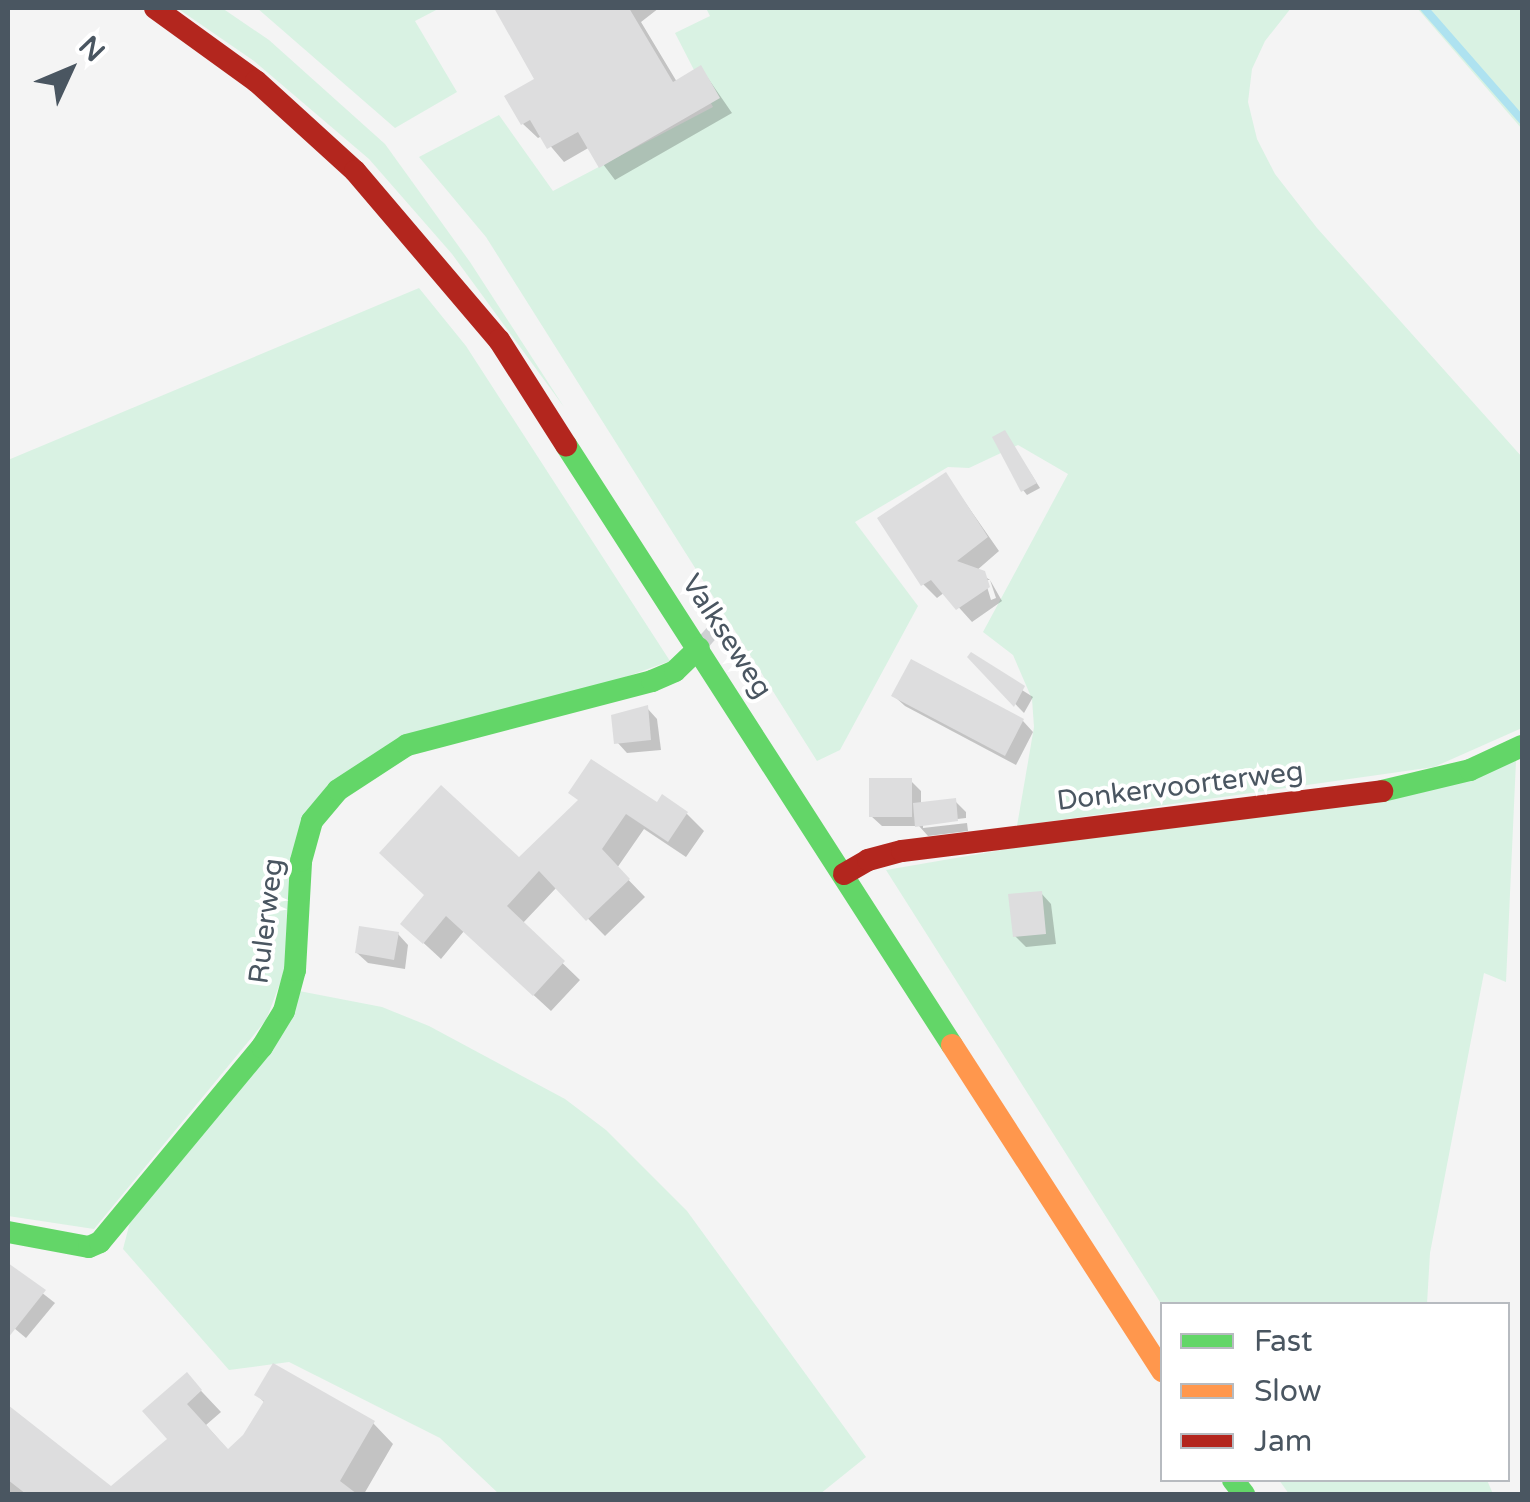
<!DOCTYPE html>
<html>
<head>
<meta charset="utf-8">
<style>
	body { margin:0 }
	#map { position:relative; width:1530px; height:1502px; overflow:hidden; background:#f4f4f4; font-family:"Varela Round",sans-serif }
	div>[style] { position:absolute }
	.green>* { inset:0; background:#d9f2e3 }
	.shadow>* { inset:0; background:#0003 }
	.stream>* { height:8px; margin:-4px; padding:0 4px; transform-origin:4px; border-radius:4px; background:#aee2f0 }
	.building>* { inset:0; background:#ddddde }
	.lane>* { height:14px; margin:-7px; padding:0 7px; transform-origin:7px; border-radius:7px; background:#ced0d2 }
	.fast>* { height:22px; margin:-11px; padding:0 11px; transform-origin:11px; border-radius:11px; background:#63d668 }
	.slow>* { height:22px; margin:-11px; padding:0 11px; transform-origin:11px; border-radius:11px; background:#ff974d }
	.jam>* { height:22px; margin:-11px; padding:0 11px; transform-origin:11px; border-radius:11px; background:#b3261e }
	span { translate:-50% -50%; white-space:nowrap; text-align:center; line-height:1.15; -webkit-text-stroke:8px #fff; paint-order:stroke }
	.street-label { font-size:28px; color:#4a5661 }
	.frame { position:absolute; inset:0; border:10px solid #4a5661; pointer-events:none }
	.legend { position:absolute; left:1160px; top:1302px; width:350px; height:180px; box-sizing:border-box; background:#fff; border:2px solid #b7bbc0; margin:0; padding:12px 18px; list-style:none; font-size:30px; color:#4a5661 }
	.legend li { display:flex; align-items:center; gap:20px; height:50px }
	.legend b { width:50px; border:2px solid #b7bbc0 }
	.north { position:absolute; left:20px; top:20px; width:100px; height:100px; -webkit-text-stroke:8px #fff; paint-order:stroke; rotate:46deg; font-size:28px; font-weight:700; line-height:40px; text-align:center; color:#4a5661 }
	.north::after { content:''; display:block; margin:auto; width:35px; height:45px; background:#4a5661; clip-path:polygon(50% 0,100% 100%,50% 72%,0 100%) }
</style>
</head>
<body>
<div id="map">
	<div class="green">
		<i style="clip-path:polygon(177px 8px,222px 8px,269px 40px,385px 144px,470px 262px,564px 407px,452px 254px,369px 159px,254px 61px)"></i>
		<i style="clip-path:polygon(257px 8px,440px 8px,415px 21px,457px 92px,395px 128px)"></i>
		<i style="clip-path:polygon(706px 8px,1291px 8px,1265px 41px,1252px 69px,1248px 102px,1257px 139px,1275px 174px,1317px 228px,1522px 457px,1522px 728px,1434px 767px,1017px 826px,1034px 727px,1032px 699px,1013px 655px,983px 632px,1068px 474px,1018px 445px,969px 468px,948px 467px,855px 522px,918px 606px,840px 750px,817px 761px,486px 237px,419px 157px,499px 115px,553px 191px,713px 107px,675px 33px,710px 16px)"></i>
		<i style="clip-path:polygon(1417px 8px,1522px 8px,1522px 129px)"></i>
		<i style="clip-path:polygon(419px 288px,466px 346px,670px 661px,327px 785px,282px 978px,266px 1020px,94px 1229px,8px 1216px,8px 460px)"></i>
		<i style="clip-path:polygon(1516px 761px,1506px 982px,1484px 973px,1430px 1253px,1427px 1304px,1162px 1305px,886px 870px)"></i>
		<i style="clip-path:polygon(299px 991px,382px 1007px,429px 1026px,565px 1099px,606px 1130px,687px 1211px,866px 1457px,820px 1494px,499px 1494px,440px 1438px,289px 1362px,229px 1370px,123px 1249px,130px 1222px)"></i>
		<i style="clip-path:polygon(1279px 1480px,1487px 1480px,1493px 1494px,1289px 1494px)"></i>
	</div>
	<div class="shadow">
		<i style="clip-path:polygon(497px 8px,659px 8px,641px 22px,677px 82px,701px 68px,732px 113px,615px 180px,590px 147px,564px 162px,542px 136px,538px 138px,523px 124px,537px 80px)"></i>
		<i style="clip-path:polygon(1005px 433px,1040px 488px,1027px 495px,1023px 490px)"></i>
		<i style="clip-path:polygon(946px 475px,999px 551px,976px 571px,990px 580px,985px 580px,991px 600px,996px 598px,990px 580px,1002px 601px,972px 622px,945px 592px,937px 598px,923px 584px)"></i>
		<i style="clip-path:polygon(970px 657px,1033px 697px,1024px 713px)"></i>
		<i style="clip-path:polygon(894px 696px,1023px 721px,1033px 732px,1016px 765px,905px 706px)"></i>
		<i style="clip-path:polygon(647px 708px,657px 719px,661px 750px,627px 753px,617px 742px)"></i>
		<i style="clip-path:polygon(911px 781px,921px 791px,921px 804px,955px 801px,966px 812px,966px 818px,923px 823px,923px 828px,967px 823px,968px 831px,928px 836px,919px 826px,882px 826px,871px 816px)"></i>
		<i style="clip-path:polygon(580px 802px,657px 806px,687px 814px,704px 831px,686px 857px,644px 829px,617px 868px,645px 897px,605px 936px,557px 887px,522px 924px,580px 980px,551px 1011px,464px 931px,441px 959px,403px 924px,519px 860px)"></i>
		<i style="clip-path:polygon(1041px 893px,1051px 904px,1056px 944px,1026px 947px,1015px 936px)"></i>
		<i style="clip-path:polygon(398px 934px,408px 945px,405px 969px,368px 963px,357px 953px)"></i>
		<i style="clip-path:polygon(8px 1266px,55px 1303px,26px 1338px,8px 1323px)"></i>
		<i style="clip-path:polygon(187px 1376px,221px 1412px,206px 1425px,229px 1451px,245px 1437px,265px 1403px,257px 1395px,373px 1423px,393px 1444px,364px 1494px,8px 1494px,9px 1409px,111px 1489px,171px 1439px)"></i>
	</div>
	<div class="stream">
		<i style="left:1424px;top:8px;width:149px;rotate:48.8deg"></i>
	</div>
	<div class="building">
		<i style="clip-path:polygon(494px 8px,629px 8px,673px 82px,701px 65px,720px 98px,599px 168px,578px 132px,547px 149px,530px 120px,521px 125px,504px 96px,534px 79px)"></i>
		<i style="clip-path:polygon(1005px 430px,1037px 483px,1021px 492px,992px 437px)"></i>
		<i style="clip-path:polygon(946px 472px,988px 537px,957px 561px,985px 571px,990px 587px,956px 610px,931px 580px,921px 586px,877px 518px)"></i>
		<i style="clip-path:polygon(971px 652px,1025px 686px,1014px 707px,967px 657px)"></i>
		<i style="clip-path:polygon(911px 659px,1024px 719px,1005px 756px,891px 696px)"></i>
		<i style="clip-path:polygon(648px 705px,651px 740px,614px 744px,611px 715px)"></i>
		<i style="clip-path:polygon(591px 759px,657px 802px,662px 794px,688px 812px,668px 842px,626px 814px,602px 849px,630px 879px,586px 921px,539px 871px,507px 906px,565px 961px,533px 996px,446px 916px,423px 944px,400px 924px,424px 895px,379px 853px,441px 785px,519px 857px,578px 800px,568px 793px)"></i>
		<i style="clip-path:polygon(869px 778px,912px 778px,912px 817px,869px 817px)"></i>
		<i style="clip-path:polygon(956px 798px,958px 821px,915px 827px,913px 803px)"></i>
		<i style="clip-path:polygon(1042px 891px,1046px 934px,1013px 937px,1008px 894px)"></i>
		<i style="clip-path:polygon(359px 926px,399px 932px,394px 960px,355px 953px)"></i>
		<i style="clip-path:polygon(8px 1263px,46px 1290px,8px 1338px)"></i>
		<i style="clip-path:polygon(273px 1363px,375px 1421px,340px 1481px,357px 1494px,26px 1494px,8px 1480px,8px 1405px,111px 1486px,167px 1439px,142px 1411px,187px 1372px,202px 1390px,187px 1404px,228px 1449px,243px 1435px,264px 1401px,254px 1395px)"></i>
	</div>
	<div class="lane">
		<i style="left:699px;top:647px;width:30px;rotate:-48deg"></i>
	</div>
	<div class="fast">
		<i style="left:566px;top:445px;width:713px;rotate:57.25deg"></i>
		<i style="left:1382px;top:791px;width:90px;rotate:-13.4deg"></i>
		<i style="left:1470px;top:770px;width:57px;rotate:-24.8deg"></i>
		<i style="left:8px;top:1232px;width:82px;rotate:10.5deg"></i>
		<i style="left:89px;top:1247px;width:12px;rotate:-24deg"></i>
		<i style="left:100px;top:1242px;width:254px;rotate:-50.3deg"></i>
		<i style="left:262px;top:1047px;width:42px;rotate:-58.6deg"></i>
		<i style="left:284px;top:1011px;width:42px;rotate:-75deg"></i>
		<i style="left:295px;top:970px;width:109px;rotate:-86.8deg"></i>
		<i style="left:301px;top:861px;width:41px;rotate:-74.6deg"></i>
		<i style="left:312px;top:821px;width:40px;rotate:-50deg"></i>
		<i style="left:338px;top:790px;width:82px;rotate:-33.1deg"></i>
		<i style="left:407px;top:745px;width:253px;rotate:-14.6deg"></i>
		<i style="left:652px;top:681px;width:25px;rotate:-23deg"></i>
		<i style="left:675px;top:671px;width:33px;rotate:-44deg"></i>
		<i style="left:1233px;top:1480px;width:18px;rotate:52deg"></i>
	</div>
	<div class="slow">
		<i style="left:952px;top:1045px;width:388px;rotate:57.2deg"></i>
	</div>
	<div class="jam">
		<i style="left:155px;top:8px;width:125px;rotate:35.9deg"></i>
		<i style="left:256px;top:81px;width:134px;rotate:42.3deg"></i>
		<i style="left:355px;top:171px;width:222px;rotate:49.6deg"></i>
		<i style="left:499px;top:340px;width:125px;rotate:57.5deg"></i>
		<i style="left:844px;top:874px;width:28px;rotate:-30deg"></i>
		<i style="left:868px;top:860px;width:35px;rotate:-15deg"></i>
		<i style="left:902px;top:851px;width:484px;rotate:-7.1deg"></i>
	</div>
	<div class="street-label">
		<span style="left:727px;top:636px;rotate:57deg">Valkseweg</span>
		<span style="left:1180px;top:786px;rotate:-7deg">Donkervoorterweg</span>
		<span style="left:266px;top:921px;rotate:-83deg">Rulerweg</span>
	</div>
	<div class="frame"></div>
	<ul class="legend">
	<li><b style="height:12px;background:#63d668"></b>Fast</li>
	<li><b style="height:12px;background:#ff974d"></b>Slow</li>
	<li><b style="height:12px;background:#b3261e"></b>Jam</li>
	</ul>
	<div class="north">N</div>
</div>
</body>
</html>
